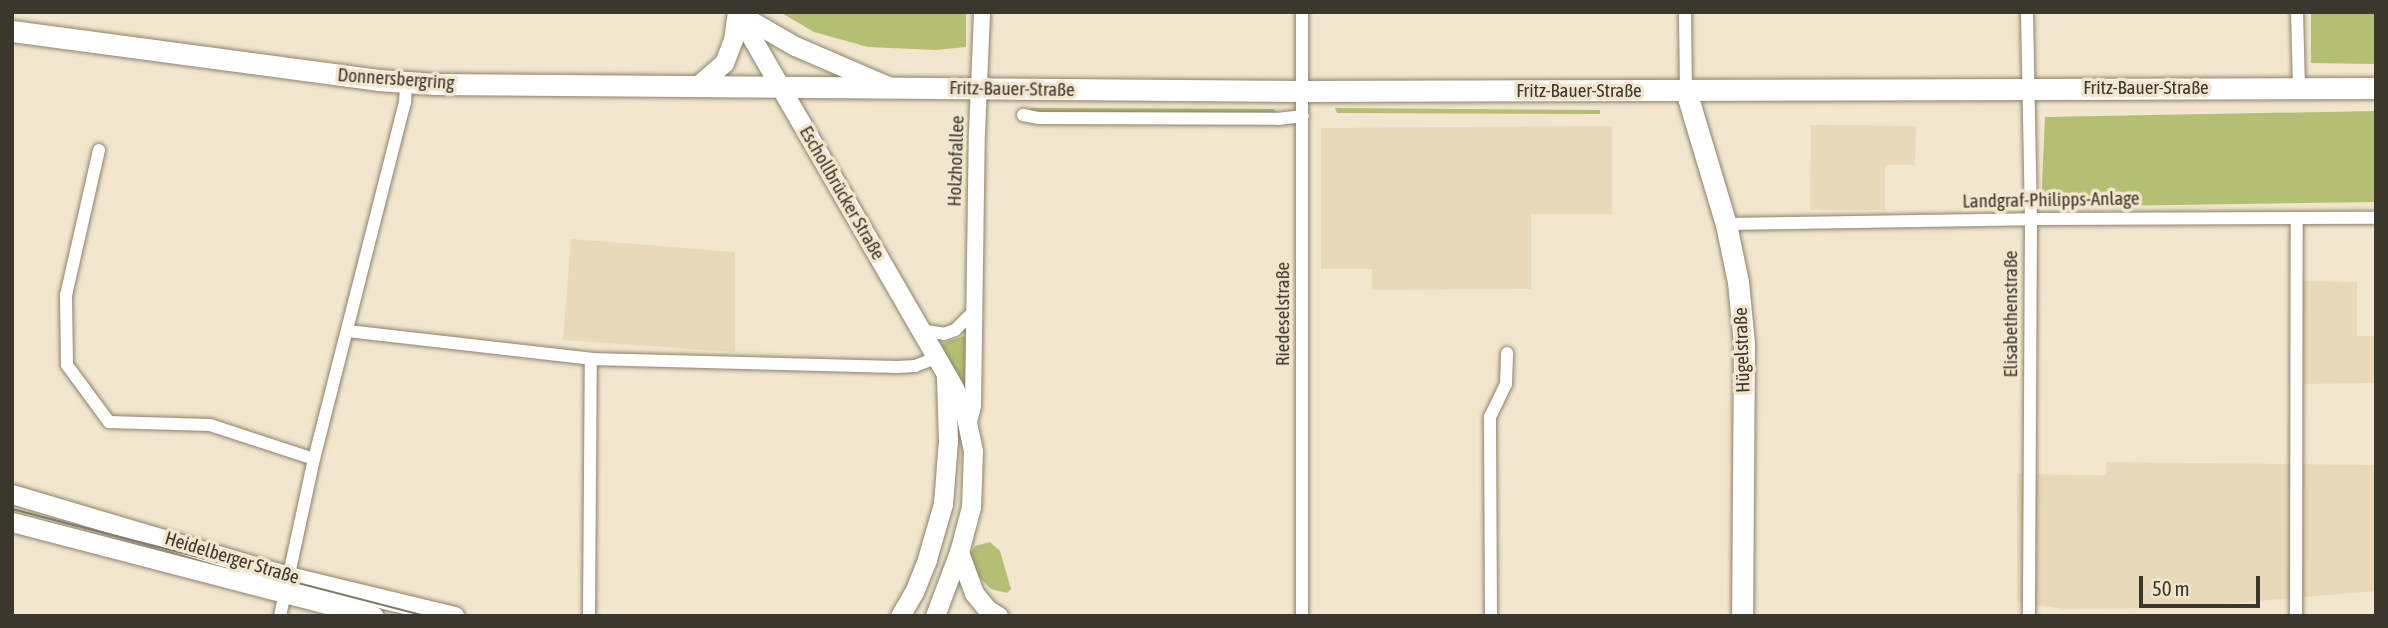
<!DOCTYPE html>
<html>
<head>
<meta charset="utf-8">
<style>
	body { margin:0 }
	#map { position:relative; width:2388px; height:628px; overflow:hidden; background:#f2e6ce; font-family:"Asap Condensed",sans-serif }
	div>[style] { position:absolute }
	.built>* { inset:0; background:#e8d9ba }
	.green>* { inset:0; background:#b4bf74 }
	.roads { filter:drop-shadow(0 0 2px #8d826c) drop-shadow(0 0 2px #8d826c) }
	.minor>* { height:12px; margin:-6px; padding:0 6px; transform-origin:6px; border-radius:6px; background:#fff }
	.tertiary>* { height:16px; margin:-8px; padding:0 8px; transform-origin:8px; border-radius:8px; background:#fff }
	.secondary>* { height:19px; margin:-9.5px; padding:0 9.5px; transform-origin:9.5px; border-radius:9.5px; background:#fff }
	.primary>* { height:21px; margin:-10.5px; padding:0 10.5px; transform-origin:10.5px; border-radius:10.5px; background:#fff }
	.tram>* { height:2px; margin:-1px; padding:0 1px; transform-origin:1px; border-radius:1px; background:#827a6b }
	span { translate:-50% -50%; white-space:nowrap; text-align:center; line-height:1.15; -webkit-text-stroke:7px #f2e6ce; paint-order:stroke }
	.street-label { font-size:19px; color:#3c372d }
	.frame { position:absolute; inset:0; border:14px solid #3c372d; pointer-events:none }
	.scale { position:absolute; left:2139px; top:576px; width:121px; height:32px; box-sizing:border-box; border:4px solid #3c372d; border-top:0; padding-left:9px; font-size:21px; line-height:24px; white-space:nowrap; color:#3c372d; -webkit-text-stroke:5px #f2e6ce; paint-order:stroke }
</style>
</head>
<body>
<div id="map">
	<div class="built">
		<i style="clip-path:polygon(1811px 125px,1916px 126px,1915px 165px,1885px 165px,1885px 210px,1810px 210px)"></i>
		<i style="clip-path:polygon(1612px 126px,1612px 214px,1531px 214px,1531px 289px,1372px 290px,1372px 269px,1321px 269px,1321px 128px)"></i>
		<i style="clip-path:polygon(571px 239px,735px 252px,735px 352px,563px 340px)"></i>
		<i style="clip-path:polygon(2297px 281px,2357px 282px,2357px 336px,2376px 336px,2376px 383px,2296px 384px)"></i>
		<i style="clip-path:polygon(2106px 462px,2376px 465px,2376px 591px,2177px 608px,2064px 609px,2017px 602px,2017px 474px,2106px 475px)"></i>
	</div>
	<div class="green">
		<i style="clip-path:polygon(780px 12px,966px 12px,966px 47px,936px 50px,868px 47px,814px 32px)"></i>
		<i style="clip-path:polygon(2311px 12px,2376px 12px,2376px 64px,2311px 63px)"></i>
		<i style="clip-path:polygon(1030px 108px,1274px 109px,1277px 113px,1033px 113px)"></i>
		<i style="clip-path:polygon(1335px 108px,1600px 110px,1600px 114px,1337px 113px)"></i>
		<i style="clip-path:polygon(2376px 111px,2376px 202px,2041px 207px,2045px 117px)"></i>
		<i style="clip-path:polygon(968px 335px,970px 387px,964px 390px,941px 344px)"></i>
		<i style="clip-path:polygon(990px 542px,1000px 551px,1011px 589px,1007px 593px,991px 589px,979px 577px,970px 554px,975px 546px)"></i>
	</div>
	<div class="roads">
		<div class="minor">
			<i style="left:1302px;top:12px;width:604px;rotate:90deg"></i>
			<i style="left:1685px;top:12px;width:79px;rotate:89.3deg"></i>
			<i style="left:2027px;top:12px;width:207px;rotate:88.9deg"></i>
			<i style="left:2031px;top:219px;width:397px;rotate:90.3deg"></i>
			<i style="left:2297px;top:12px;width:76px;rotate:88.5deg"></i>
			<i style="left:1023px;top:115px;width:15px;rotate:11deg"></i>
			<i style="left:1038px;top:118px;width:240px;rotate:0.2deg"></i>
			<i style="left:1278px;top:119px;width:25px;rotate:-7deg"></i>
			<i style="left:99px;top:150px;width:149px;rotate:102.8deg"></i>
			<i style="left:66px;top:295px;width:70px;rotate:89.2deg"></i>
			<i style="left:67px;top:365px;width:71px;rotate:53.6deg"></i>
			<i style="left:109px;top:422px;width:101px;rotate:1.7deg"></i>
			<i style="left:210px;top:425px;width:109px;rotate:18.1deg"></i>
			<i style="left:1726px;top:224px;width:305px;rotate:-0.9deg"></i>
			<i style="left:2031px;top:219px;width:345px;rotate:-0.2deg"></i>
			<i style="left:920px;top:330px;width:24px;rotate:9deg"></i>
			<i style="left:944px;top:334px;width:12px;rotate:-20deg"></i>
			<i style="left:955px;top:330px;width:27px;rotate:-45deg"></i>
			<i style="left:347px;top:331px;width:246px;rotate:6.5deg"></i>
			<i style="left:591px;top:359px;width:306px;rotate:1.5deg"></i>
			<i style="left:897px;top:367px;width:18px;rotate:-3deg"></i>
			<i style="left:915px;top:366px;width:22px;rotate:-21deg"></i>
			<i style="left:280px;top:616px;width:161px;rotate:-77.8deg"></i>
			<i style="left:314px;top:459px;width:367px;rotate:-75.7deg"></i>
			<i style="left:405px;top:103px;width:20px;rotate:-87deg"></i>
			<i style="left:589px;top:616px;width:257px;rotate:-89.6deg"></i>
			<i style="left:1491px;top:616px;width:199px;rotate:-90.3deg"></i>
			<i style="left:1490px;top:417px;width:37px;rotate:-64deg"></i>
			<i style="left:1506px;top:384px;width:31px;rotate:-88deg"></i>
			<i style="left:2296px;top:616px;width:398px;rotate:-89.9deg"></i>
		</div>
		<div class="tertiary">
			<i style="left:968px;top:426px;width:21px;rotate:-76deg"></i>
			<i style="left:973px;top:406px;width:273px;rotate:-89.2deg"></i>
			<i style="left:977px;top:133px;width:121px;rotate:-87.6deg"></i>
		</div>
		<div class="secondary">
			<i style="left:737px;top:12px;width:434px;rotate:60deg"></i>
			<i style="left:954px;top:388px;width:27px;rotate:66deg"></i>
			<i style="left:965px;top:413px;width:39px;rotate:78deg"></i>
			<i style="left:973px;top:451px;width:56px;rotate:92deg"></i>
			<i style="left:971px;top:507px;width:47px;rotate:104.9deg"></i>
			<i style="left:959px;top:552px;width:68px;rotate:110.6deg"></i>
			<i style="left:741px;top:15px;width:62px;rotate:29.9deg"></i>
			<i style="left:795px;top:46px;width:103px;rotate:23.3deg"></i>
			<i style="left:696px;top:87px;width:37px;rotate:-41deg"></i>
			<i style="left:724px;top:63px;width:25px;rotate:-69deg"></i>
			<i style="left:733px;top:40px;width:28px;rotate:-82deg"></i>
			<i style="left:12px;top:494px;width:288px;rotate:16.5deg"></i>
			<i style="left:288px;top:576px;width:171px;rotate:13.5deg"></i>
			<i style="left:12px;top:522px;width:374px;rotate:14.6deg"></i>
			<i style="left:959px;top:552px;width:44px;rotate:69.9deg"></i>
			<i style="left:974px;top:593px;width:22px;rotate:51deg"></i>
			<i style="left:988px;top:610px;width:12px;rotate:31deg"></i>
			<i style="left:900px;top:616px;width:28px;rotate:-60deg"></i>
			<i style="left:914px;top:592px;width:35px;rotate:-68deg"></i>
			<i style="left:927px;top:559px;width:57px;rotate:-73.8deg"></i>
			<i style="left:943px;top:504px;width:63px;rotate:-85.5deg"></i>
			<i style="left:948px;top:441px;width:65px;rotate:-91.8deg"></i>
		</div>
		<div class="primary">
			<i style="left:12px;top:31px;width:369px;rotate:7.6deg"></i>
			<i style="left:378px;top:80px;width:57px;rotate:4deg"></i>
			<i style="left:435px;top:84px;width:868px;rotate:0.46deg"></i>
			<i style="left:1303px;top:91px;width:1073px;rotate:-0.16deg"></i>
			<i style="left:1686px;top:91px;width:139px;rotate:73.3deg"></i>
			<i style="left:1726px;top:224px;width:59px;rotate:78.3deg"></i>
			<i style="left:1738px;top:282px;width:61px;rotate:84.4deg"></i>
			<i style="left:1744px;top:343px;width:273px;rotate:90.4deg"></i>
		</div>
	</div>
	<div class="tram">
		<i style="left:12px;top:509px;width:427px;rotate:14.5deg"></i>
	</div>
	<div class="street-label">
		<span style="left:396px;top:79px;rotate:4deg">Donnersbergring</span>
		<span style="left:2146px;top:88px">Fritz-Bauer-Straße</span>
		<span style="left:1012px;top:89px;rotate:1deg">Fritz-Bauer-Straße</span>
		<span style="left:1579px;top:91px">Fritz-Bauer-Straße</span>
		<span style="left:956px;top:161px;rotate:-88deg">Holzhofallee</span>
		<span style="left:842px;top:193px;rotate:60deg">Eschollbrücker Straße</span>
		<span style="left:2051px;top:200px;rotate:-1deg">Landgraf-Philipps-Anlage</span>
		<span style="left:1283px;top:314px;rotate:-90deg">Riedeselstraße</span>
		<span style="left:2011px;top:314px;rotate:-90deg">Elisabethenstraße</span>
		<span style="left:1742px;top:350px;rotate:-92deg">Hügelstraße</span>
		<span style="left:232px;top:558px;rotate:17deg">Heidelberger Straße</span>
	</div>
	<div class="frame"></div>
	<div class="scale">50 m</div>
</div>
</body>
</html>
